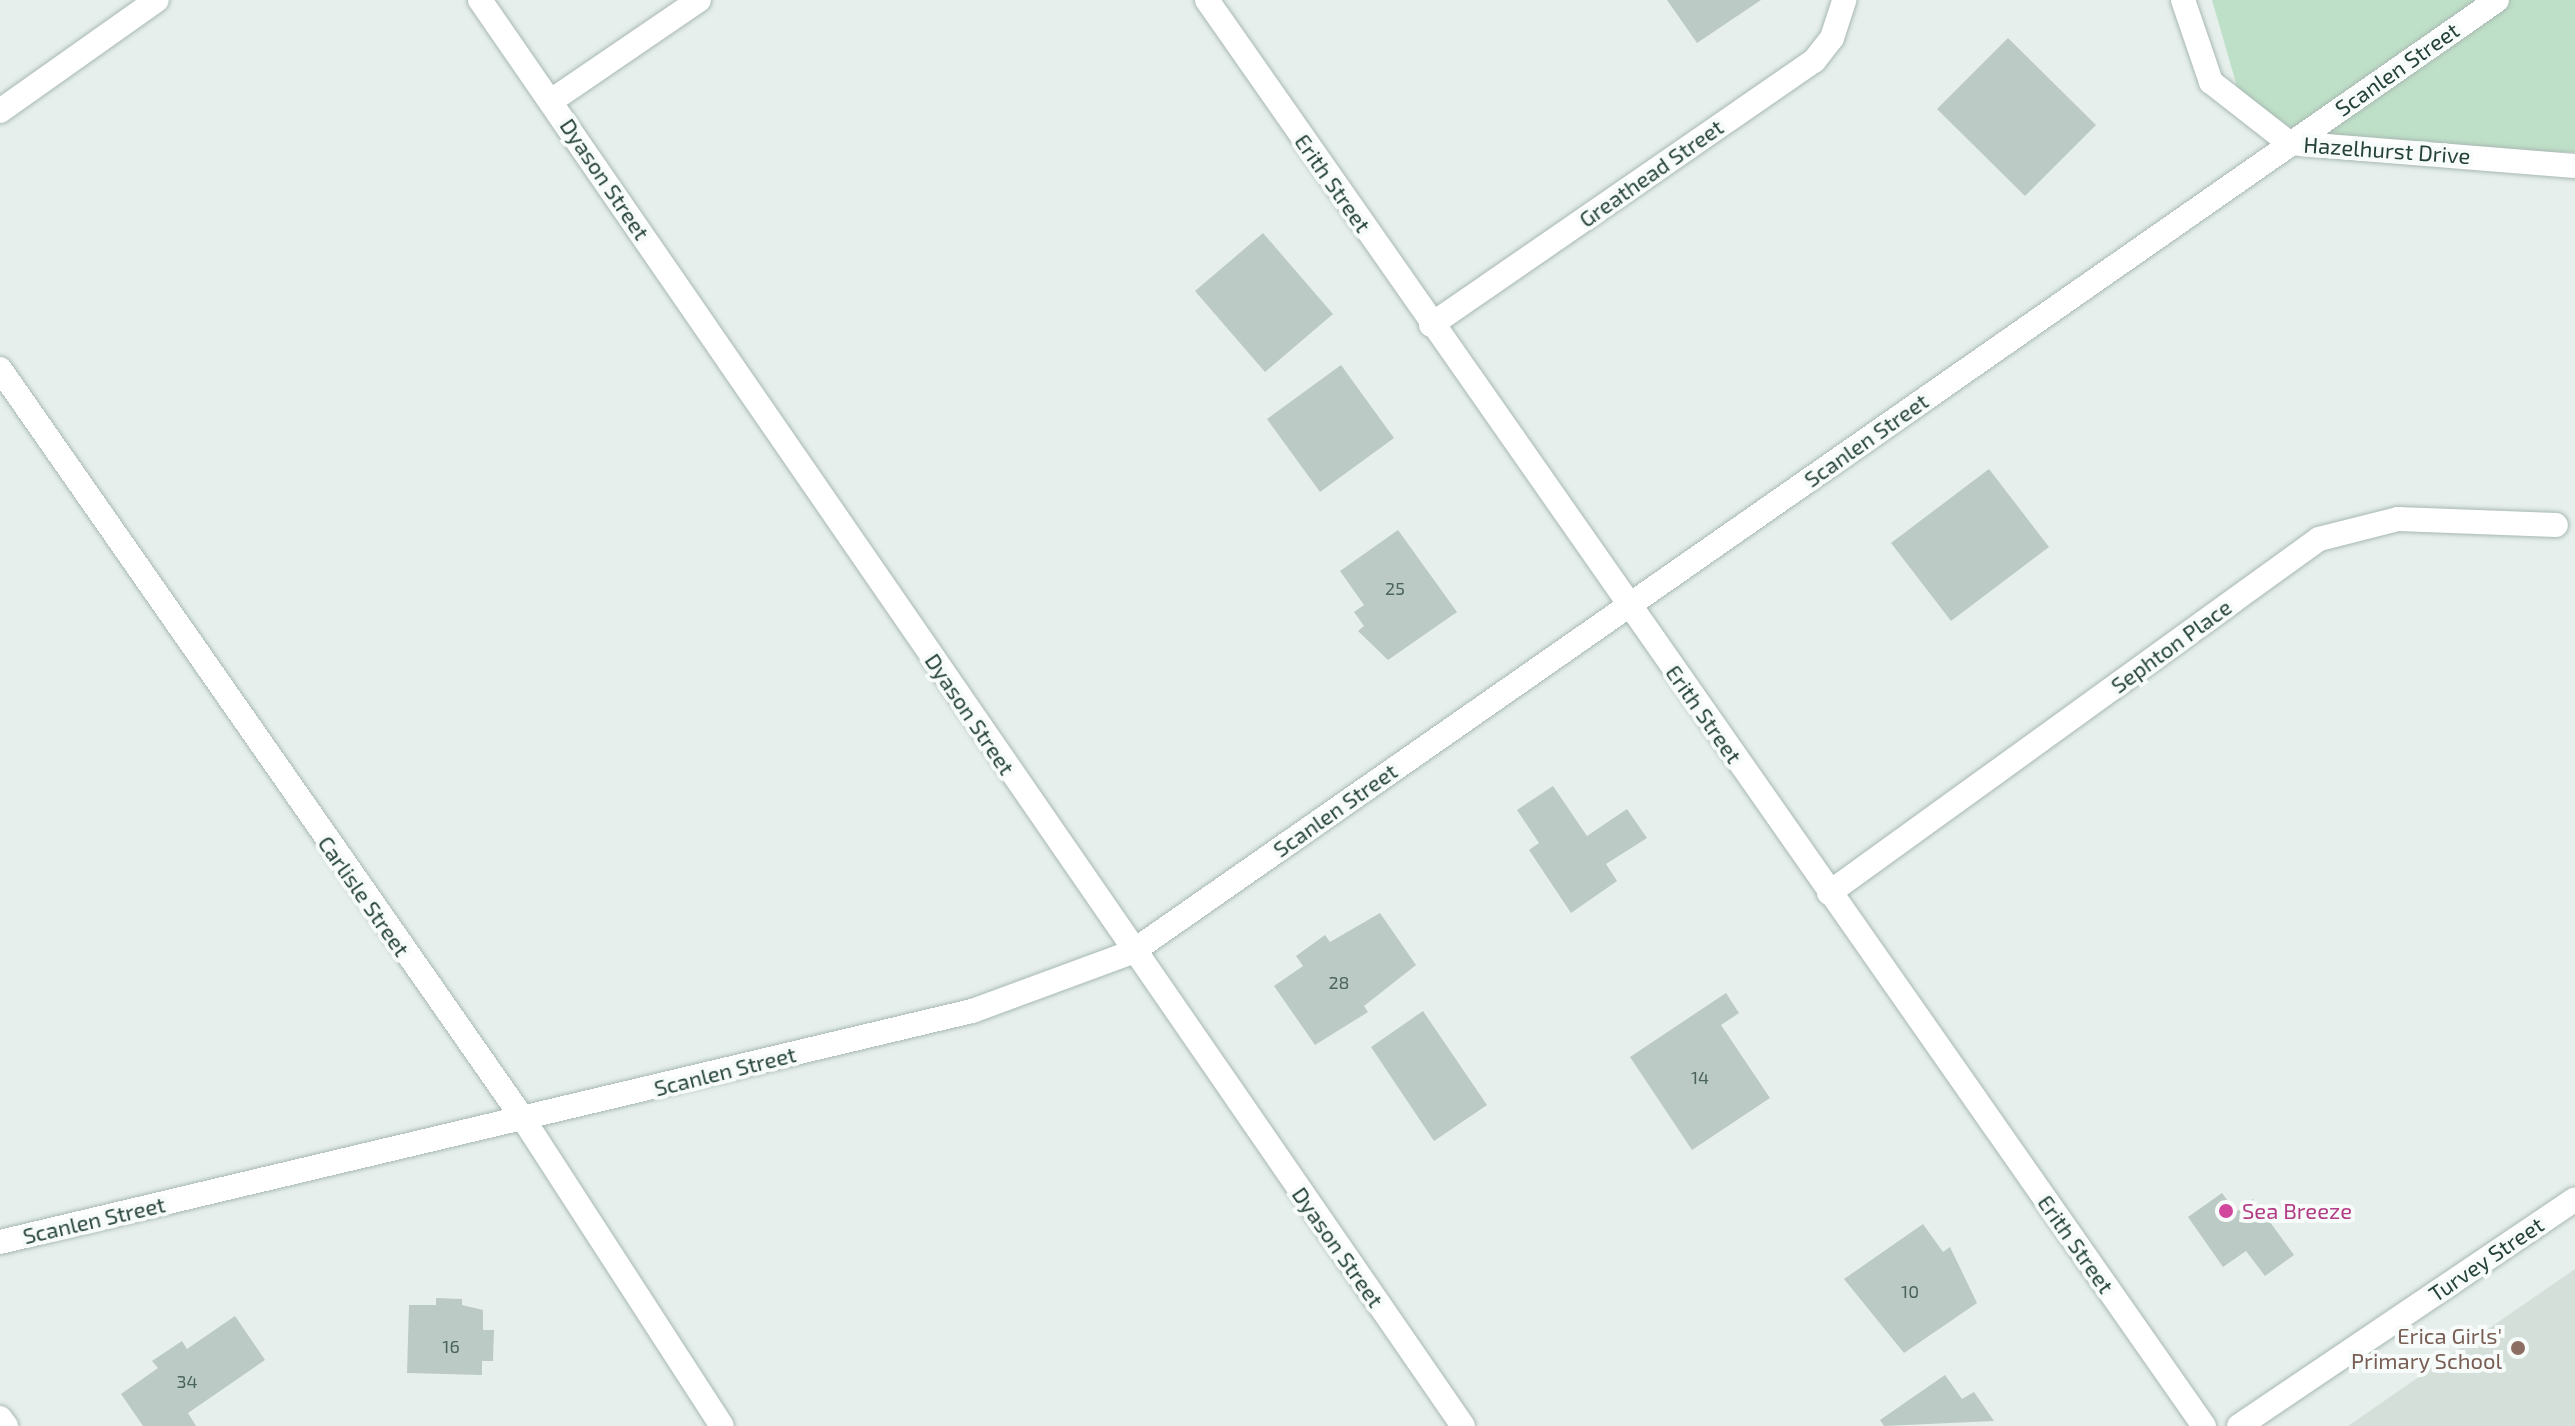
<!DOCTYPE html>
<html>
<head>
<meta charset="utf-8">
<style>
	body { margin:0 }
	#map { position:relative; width:2575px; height:1426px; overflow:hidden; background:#e6efeb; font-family:"Exo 2",sans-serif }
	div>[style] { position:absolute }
	.built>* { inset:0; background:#d4dfda }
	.green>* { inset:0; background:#bfe0c8 }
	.building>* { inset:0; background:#bbcac4 }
	.roads { filter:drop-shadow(0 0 2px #a8b8b2) drop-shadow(0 0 2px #a8b8b2) }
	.minor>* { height:24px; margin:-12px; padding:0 12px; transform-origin:12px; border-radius:12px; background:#fff }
	.dots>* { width:22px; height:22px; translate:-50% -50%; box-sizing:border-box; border:4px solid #f7fbf9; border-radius:50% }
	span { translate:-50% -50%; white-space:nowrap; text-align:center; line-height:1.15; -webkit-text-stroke:8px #f7fbf9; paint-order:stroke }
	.number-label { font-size:18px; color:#4a645c }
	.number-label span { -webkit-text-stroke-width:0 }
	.street-label { font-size:22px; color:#24423a }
	.hotel-label { font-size:22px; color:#b23c85 }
	.left { translate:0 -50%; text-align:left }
	.education-label { font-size:22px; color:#785e54 }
	.right { translate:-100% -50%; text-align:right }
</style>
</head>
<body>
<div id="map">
	<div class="built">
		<i style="clip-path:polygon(2575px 1269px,2575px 1426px,2348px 1426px)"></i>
	</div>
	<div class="green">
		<i style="clip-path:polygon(2212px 0,2575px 0,2575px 152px,2319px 148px,2238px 90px)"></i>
	</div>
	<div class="building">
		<i style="clip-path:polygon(1667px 0,1761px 0,1697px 43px)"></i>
		<i style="clip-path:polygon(2008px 38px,2096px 125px,2025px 196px,1937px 109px)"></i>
		<i style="clip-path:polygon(1263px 233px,1333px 314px,1265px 372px,1195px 291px)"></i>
		<i style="clip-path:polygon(1341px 365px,1394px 438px,1320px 492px,1267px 419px)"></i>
		<i style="clip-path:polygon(1989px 469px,2049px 547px,1951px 621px,1891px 543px)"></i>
		<i style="clip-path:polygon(1398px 530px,1457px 612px,1388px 660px,1358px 631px,1364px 626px,1354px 612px,1364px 605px,1340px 571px)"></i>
		<i style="clip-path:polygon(1553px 786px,1587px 836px,1627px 809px,1647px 838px,1606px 864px,1617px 881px,1571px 913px,1529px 850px,1539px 843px,1517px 810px)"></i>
		<i style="clip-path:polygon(1380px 913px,1416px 965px,1364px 1006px,1368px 1012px,1315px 1045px,1274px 986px,1303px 966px,1296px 956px,1325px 935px,1330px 942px)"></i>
		<i style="clip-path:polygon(1726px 993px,1739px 1013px,1721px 1025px,1770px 1098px,1692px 1150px,1630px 1057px)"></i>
		<i style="clip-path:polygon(1423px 1011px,1487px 1105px,1434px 1141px,1371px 1047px)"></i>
		<i style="clip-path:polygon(2222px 1193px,2236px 1212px,2253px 1199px,2294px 1255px,2265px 1276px,2246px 1251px,2223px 1267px,2188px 1217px)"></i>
		<i style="clip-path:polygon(1923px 1224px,1943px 1252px,1950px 1247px,1977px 1303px,1904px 1353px,1844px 1279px)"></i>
		<i style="clip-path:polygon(436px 1298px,462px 1299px,462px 1305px,483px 1310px,483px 1330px,494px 1330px,493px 1361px,482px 1361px,482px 1375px,407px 1373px,409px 1305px,436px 1305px)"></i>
		<i style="clip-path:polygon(235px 1316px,265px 1360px,188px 1413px,196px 1426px,143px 1426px,121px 1394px,158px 1368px,152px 1361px,182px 1341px,187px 1349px)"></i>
		<i style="clip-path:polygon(1945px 1375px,1962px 1399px,1974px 1392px,1994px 1421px,1884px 1426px,1880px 1420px)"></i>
	</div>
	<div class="roads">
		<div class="minor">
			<i style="left:480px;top:0;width:1732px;rotate:55.42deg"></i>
			<i style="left:1207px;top:0;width:1740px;rotate:55.04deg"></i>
			<i style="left:2183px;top:0;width:87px;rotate:71.1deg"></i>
			<i style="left:2211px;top:82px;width:99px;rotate:38deg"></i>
			<i style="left:2289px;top:143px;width:287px;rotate:4.6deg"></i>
			<i style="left:551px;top:101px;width:179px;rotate:-34.3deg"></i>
			<i style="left:0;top:111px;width:192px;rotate:-35.3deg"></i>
			<i style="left:1431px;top:325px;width:465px;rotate:-34.6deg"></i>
			<i style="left:1814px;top:61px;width:29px;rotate:-52deg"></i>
			<i style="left:1832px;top:38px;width:40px;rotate:-72deg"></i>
			<i style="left:0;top:369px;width:916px;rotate:55.1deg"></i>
			<i style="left:524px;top:1120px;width:364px;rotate:57.1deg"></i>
			<i style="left:1829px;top:893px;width:604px;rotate:-35.85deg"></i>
			<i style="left:2319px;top:539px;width:81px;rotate:-14.2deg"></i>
			<i style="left:2398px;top:519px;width:158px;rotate:2.2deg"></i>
			<i style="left:0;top:1242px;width:999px;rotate:-13.37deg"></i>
			<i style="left:972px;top:1011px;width:171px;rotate:-20.2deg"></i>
			<i style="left:1132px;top:952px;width:1664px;rotate:-34.89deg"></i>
			<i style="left:0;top:1418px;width:10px;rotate:53deg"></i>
			<i style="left:2239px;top:1426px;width:405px;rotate:-34deg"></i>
		</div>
	</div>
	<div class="dots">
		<i style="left:2226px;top:1211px;background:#d1479c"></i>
		<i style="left:2518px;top:1348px;background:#8d6e63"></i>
	</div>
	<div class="number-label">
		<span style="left:1395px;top:588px">25</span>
		<span style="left:1339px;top:982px">28</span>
		<span style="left:1700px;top:1077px">14</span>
		<span style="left:1910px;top:1291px">10</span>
		<span style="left:451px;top:1346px">16</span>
		<span style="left:187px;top:1381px">34</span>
	</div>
	<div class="street-label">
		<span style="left:2397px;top:69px;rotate:-35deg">Scanlen Street</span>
		<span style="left:2387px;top:150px;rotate:4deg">Hazelhurst Drive</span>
		<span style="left:1651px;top:173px;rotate:-35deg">Greathead Street</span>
		<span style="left:605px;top:179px;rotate:56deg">Dyason Street</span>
		<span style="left:1333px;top:183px;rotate:55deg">Erith Street</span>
		<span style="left:1866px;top:440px;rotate:-35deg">Scanlen Street</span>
		<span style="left:2171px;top:646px;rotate:-36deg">Sephton Place</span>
		<span style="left:970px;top:714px;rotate:56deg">Dyason Street</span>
		<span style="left:1704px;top:714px;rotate:55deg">Erith Street</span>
		<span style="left:1335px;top:810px;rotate:-35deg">Scanlen Street</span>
		<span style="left:364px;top:896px;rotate:55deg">Carlisle Street</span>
		<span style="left:725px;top:1071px;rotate:-14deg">Scanlen Street</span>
		<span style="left:94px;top:1220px;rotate:-13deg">Scanlen Street</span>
		<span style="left:2076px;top:1244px;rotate:55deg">Erith Street</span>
		<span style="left:1338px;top:1247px;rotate:55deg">Dyason Street</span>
		<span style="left:2486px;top:1259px;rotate:-34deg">Turvey Street</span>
	</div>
	<div class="hotel-label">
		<span class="left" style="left:2242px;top:1211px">Sea Breeze</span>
	</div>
	<div class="education-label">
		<span class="right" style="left:2502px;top:1348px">Erica Girls'<br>Primary School</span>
	</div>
</div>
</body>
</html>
